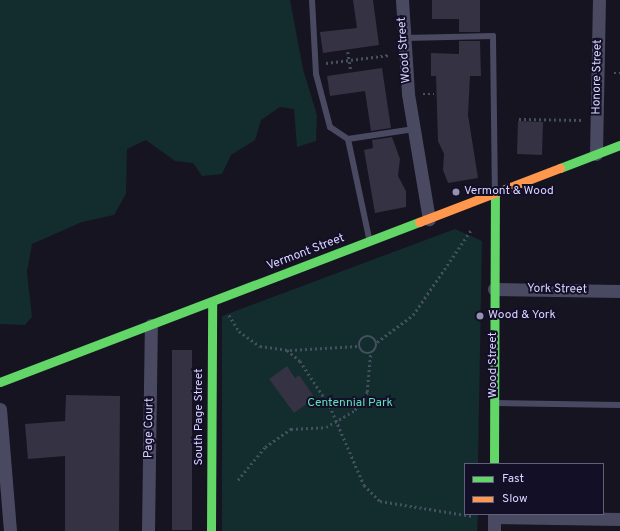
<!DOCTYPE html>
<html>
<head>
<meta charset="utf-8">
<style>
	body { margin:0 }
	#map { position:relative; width:620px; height:531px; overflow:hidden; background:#161421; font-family:Overpass,sans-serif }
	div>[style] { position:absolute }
	.green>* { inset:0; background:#132c2d }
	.building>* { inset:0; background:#343243 }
	.path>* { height:2.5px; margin-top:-1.25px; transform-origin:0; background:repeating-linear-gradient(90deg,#44505f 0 2px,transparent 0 5px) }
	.path>.ring { margin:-1.25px; padding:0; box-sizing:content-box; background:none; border:2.5px solid #44505f; border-radius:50% }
	.lane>* { height:6px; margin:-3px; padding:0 3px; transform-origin:3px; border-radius:3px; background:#4a4962 }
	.street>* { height:13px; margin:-6.5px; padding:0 6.5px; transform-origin:6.5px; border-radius:6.5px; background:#4a4962 }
	.fast>* { height:9px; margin:-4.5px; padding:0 4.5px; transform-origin:4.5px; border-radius:4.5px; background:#63d668 }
	.slow>* { height:9px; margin:-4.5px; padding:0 4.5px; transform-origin:4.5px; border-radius:4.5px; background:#ff974d }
	.dots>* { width:11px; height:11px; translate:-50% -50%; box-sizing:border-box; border:2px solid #130f26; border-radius:50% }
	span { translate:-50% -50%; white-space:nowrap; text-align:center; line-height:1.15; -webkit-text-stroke:4px #130f26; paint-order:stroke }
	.street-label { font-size:12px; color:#d9d4ff }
	.poi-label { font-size:12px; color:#d9d4ff }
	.left { translate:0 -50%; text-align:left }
	.park-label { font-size:12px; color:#5fe0c0 }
	.legend { position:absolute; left:464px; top:463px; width:140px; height:52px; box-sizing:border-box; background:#130f26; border:1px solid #625e7d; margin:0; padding:5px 7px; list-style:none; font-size:12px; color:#d9d4ff }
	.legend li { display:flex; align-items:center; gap:8px; height:20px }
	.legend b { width:20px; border:1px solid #625e7d }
</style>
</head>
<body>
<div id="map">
	<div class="green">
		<i style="clip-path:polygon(0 0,290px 0,303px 69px,317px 115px,316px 141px,297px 147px,294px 109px,280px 107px,261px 120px,255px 140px,231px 155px,222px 174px,202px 176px,193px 163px,175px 161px,146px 140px,127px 149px,126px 194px,114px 215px,82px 222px,32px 244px,27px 272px,32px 317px,25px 325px,0 324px)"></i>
		<i style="clip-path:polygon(455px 229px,482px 241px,478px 464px,465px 464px,465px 514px,478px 514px,477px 531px,222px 531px,222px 316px)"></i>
	</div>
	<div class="building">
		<i style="clip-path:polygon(353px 0,373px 0,379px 45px,323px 53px,320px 32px,357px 28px)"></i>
		<i style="clip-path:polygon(432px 0,480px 0,480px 32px,459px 32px,459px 19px,432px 19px)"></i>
		<i style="clip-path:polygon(459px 41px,480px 41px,481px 76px,470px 76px,468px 115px,478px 178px,448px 183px,443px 170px,444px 154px,438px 141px,436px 76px,431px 76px,431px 53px,459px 54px)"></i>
		<i style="clip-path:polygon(382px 68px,391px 128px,371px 131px,365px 91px,330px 96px,327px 76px)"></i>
		<i style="clip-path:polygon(518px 121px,543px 122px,542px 155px,517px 154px)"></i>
		<i style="clip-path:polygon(392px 137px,400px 159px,398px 176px,406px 191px,406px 207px,375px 213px,364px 150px,373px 148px,372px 140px)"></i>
		<i style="clip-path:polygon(172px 350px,192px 350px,192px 530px,172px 530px)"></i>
		<i style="clip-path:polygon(287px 366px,295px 378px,299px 375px,315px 398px,294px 413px,269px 379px)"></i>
		<i style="clip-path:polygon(66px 395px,120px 396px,119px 531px,65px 531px,65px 456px,28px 459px,25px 424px,65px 421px)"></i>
	</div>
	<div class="path">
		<i style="left:348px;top:52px;width:18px;rotate:81deg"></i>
		<i style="left:326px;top:63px;width:64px;rotate:-7.1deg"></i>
		<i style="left:614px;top:73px;width:6px"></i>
		<i style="left:423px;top:94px;width:11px"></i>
		<i style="left:519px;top:119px;width:64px;rotate:0.9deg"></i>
		<i style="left:229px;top:315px;width:19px;rotate:58deg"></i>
		<i style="left:239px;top:331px;width:26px;rotate:36deg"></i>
		<i style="left:260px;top:346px;width:30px;rotate:8deg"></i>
		<i style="left:290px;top:350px;width:68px;rotate:-3.4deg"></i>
		<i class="ring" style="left:359px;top:336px;width:15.5px;height:15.5px"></i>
		<i style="left:377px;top:342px;width:45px;rotate:-36.9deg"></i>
		<i style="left:413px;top:315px;width:103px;rotate:-55.7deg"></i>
		<i style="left:287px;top:350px;width:17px;rotate:40deg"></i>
		<i style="left:300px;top:361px;width:54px;rotate:56.3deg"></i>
		<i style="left:330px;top:406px;width:86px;rotate:66.7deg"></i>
		<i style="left:364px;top:485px;width:23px;rotate:45deg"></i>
		<i style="left:380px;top:501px;width:93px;rotate:9.3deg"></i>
		<i style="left:238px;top:480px;width:43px;rotate:-50.7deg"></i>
		<i style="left:265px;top:447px;width:32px;rotate:-35deg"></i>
		<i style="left:291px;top:429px;width:35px;rotate:-3deg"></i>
		<i style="left:326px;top:427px;width:34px;rotate:-30deg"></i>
		<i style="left:355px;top:410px;width:22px;rotate:-56deg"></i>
		<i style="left:367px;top:392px;width:38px;rotate:-85deg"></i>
	</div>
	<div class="lane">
		<i style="left:312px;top:0;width:74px;rotate:86.9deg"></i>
		<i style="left:316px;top:74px;width:55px;rotate:75.2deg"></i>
		<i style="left:330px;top:127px;width:22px;rotate:34deg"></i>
		<i style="left:404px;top:38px;width:89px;rotate:-1.3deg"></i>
		<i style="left:493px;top:36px;width:154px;rotate:89.3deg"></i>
		<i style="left:369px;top:238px;width:101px;rotate:-102deg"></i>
		<i style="left:348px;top:139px;width:67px;rotate:-8.6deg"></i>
		<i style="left:496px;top:403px;width:124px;rotate:0.9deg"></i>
	</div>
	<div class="street">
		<i style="left:402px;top:0;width:94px;rotate:86.3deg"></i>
		<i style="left:408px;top:94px;width:127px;rotate:80.5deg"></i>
		<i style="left:596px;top:154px;width:154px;rotate:-88.9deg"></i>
		<i style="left:494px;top:289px;width:126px;rotate:0.9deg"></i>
		<i style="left:0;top:409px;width:122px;rotate:85.3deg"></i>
		<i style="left:494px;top:517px;width:126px;rotate:0.9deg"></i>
		<i style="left:148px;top:531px;width:206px;rotate:-89.2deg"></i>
		<i style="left:494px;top:531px;width:17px;rotate:-90deg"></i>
	</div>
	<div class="fast">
		<i style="left:560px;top:168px;width:64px;rotate:-21deg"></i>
		<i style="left:0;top:382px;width:449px;rotate:-20.9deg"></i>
		<i style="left:494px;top:464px;width:270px;rotate:-89.8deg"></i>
		<i style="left:211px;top:531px;width:229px;rotate:-89.7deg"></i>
	</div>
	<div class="slow">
		<i style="left:419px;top:222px;width:151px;rotate:-21deg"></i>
	</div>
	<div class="dots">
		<i style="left:456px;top:192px;background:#9591b1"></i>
		<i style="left:480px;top:316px;background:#9591b1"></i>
	</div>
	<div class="street-label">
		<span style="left:405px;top:50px;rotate:-94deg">Wood Street</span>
		<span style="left:598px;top:77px;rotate:-89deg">Honore Street</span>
		<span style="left:306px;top:253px;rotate:-21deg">Vermont Street</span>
		<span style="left:557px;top:290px;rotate:1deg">York Street</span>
		<span style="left:494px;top:365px;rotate:-90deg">Wood Street</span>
		<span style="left:200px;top:417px;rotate:-90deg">South Page Street</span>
		<span style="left:150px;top:428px;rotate:-89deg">Page Court</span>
	</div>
	<div class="poi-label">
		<span class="left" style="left:464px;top:192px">Vermont &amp; Wood</span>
		<span class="left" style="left:488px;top:316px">Wood &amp; York</span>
	</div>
	<div class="park-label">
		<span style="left:350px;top:404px">Centennial Park</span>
	</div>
	<ul class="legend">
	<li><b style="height:5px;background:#63d668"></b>Fast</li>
	<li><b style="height:5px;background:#ff974d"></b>Slow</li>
	</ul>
</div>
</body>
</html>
